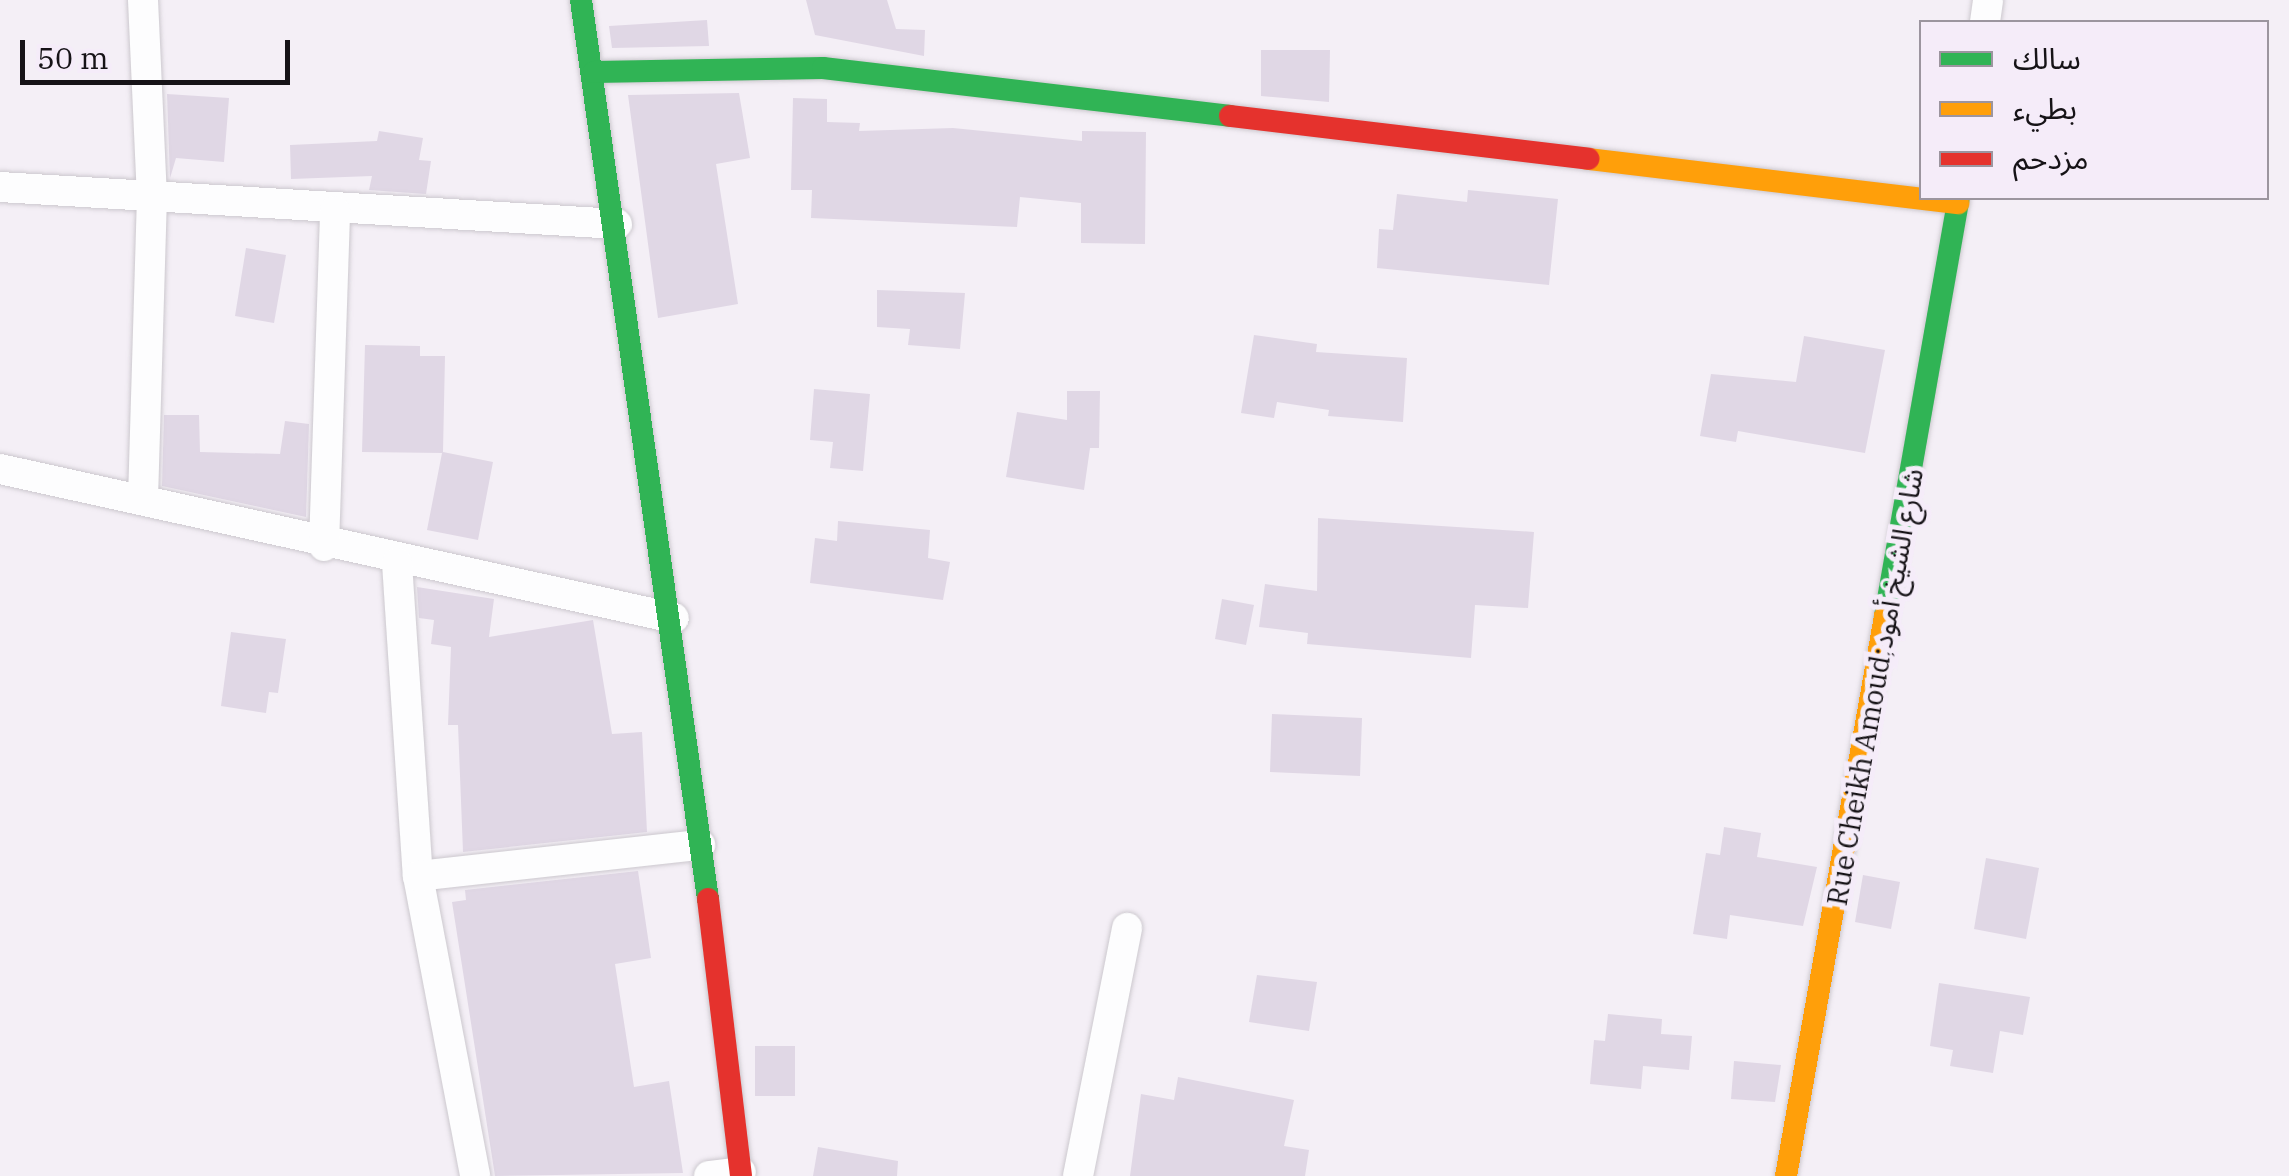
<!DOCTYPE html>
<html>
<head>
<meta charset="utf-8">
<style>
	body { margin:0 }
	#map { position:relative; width:2289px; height:1176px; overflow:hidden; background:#f4eff6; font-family:"IBM Plex Serif","Noto Sans Arabic",serif }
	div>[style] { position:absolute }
	.building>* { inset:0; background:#e0d7e5 }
	.roads { filter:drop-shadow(0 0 2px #ccc8ce) drop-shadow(0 0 2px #ccc8ce) }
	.street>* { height:30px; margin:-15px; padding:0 15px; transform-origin:15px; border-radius:15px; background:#fdfdfe }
	.fast>* { height:22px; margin:-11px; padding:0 11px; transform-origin:11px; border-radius:11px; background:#30b455 }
	.slow>* { height:22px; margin:-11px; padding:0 11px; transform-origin:11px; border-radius:11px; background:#ff9f0a }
	.jam>* { height:22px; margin:-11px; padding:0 11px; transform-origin:11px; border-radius:11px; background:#e5322d }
	span { translate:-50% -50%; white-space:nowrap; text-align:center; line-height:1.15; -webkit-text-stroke:10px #f5ecf9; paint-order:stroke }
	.street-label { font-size:28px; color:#161317 }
	.legend { position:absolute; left:1919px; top:20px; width:350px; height:180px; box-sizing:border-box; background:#f5ecf9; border:2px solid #9c959f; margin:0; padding:12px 18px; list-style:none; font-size:30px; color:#161317 }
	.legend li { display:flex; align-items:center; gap:20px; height:50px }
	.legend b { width:50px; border:2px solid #9c959f }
	.scale { position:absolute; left:20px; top:40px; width:270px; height:45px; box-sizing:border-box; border:5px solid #161317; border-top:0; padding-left:12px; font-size:30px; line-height:35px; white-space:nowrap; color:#161317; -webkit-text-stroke:8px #f5ecf9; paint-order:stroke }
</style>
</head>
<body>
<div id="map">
	<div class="building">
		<i style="clip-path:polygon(806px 0,887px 0,896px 29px,925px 30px,924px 56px,815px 35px)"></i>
		<i style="clip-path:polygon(707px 20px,709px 46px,612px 48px,609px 26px)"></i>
		<i style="clip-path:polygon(1261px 50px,1330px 50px,1329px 102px,1261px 96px)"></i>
		<i style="clip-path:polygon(739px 93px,750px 158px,716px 164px,738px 304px,658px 318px,628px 95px)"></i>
		<i style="clip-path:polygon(167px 94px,229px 98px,224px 162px,176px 158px,170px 178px)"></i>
		<i style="clip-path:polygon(793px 98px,827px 99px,827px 122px,860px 123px,859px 131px,953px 128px,1082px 141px,1082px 131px,1146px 132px,1145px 244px,1081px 243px,1081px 203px,1020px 197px,1017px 227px,811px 218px,812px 190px,791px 190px)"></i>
		<i style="clip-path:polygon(379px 131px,423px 138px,419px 160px,431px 161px,426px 194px,369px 190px,372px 176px,291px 179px,290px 145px,377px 141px)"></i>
		<i style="clip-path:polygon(1468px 190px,1558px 199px,1549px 285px,1377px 268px,1379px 229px,1393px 230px,1397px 194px,1467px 202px)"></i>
		<i style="clip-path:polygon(246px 248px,286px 255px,274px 323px,235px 316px)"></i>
		<i style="clip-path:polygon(877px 290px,965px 293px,960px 349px,908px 345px,910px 329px,877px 327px)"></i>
		<i style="clip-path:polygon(1254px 335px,1317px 344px,1316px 352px,1407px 358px,1403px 422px,1328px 416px,1329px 410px,1277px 402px,1274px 418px,1241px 413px)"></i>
		<i style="clip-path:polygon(1804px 336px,1885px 350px,1865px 453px,1738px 431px,1736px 442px,1700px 436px,1711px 374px,1796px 382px)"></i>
		<i style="clip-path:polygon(365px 345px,420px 346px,420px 356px,445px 356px,443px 452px,493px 462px,478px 540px,427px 530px,442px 453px,362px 452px)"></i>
		<i style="clip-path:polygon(814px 389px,870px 394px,863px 471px,830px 468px,833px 442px,810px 440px)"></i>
		<i style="clip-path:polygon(1067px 391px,1100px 391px,1099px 448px,1090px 448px,1084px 490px,1006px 477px,1017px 412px,1067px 420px)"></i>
		<i style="clip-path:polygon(164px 415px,199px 415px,200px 452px,280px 454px,285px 421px,309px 424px,306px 517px,162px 486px)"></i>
		<i style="clip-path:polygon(1318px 518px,1534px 532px,1528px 608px,1475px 605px,1471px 658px,1307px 644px,1308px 633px,1259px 627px,1265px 584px,1317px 591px)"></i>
		<i style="clip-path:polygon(838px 521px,930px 530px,928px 558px,950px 562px,943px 600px,810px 583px,815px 538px,837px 541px)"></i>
		<i style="clip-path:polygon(417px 587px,494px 599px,489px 637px,593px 620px,612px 734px,642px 732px,647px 832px,463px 852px,458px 725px,448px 725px,451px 647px,431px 644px,434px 620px,419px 618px)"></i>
		<i style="clip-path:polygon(1222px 599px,1254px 605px,1246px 645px,1215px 639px)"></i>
		<i style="clip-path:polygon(231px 632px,286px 639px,278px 693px,269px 692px,266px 713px,221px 706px)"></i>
		<i style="clip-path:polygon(1272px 714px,1362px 718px,1360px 776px,1270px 772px)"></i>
		<i style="clip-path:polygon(1724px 827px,1761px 833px,1757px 857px,1817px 867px,1803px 926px,1730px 915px,1727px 939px,1693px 934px,1706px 853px,1720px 855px)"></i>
		<i style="clip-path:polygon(1986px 858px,2039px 868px,2026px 939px,1974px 929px)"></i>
		<i style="clip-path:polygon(638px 871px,651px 958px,615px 964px,634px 1087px,669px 1081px,683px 1173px,495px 1176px,452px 902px,466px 900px,465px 890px)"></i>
		<i style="clip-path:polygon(1863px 875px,1900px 882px,1891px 929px,1855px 922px)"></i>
		<i style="clip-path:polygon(1257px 975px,1317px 982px,1309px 1031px,1249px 1022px)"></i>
		<i style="clip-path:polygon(1939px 983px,2030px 997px,2023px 1035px,2000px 1031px,1993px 1073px,1950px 1066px,1953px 1050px,1930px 1046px)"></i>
		<i style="clip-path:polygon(1608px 1014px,1662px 1019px,1661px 1034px,1692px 1036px,1689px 1070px,1643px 1066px,1641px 1089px,1590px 1084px,1594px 1040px,1605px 1041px)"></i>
		<i style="clip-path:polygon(755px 1046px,795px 1046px,795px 1096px,755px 1096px)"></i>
		<i style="clip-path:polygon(1734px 1061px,1781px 1065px,1775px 1102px,1731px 1099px)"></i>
		<i style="clip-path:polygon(1178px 1077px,1294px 1100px,1284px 1146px,1309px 1150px,1305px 1176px,1130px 1176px,1141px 1094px,1174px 1100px)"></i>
		<i style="clip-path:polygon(818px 1147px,898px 1161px,897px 1176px,813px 1176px)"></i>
	</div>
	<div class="roads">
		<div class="street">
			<i style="left:143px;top:0;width:196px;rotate:87.4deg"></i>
			<i style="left:152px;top:196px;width:302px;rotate:91.7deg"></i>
			<i style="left:1985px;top:22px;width:22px;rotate:-82deg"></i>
			<i style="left:0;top:187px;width:618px;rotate:3.43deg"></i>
			<i style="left:0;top:469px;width:690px;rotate:12.47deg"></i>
			<i style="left:324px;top:546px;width:335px;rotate:-88.1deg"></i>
			<i style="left:397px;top:563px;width:314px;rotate:86.2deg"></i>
			<i style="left:418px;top:876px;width:305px;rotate:79.2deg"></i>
			<i style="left:418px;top:876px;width:284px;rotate:-6.3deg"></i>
			<i style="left:709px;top:1176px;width:32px;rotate:-7deg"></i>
			<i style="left:1078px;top:1176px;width:253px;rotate:-78.8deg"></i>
		</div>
		<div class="fast">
			<i style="left:581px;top:0;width:908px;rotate:81.96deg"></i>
			<i style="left:594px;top:72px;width:229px;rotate:-1deg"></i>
			<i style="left:823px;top:68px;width:410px;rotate:6.7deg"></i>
			<i style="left:1885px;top:616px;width:424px;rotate:-80deg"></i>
		</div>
		<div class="slow">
			<i style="left:1588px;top:159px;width:373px;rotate:6.8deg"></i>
			<i style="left:1786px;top:1176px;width:569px;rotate:-79.97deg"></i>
		</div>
		<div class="jam">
			<i style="left:1230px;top:116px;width:361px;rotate:6.8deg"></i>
			<i style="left:708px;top:899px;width:279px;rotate:83.2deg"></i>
		</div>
	</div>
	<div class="street-label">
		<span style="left:1875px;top:687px;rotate:-80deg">Rue Cheikh Amoud;شارع الشيخ أمود</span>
	</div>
	<ul class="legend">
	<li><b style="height:12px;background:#30b455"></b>سالك</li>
	<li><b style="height:12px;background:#ff9f0a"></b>بطيء</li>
	<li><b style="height:12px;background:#e5322d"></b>مزدحم</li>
	</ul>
	<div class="scale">50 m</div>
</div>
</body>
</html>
